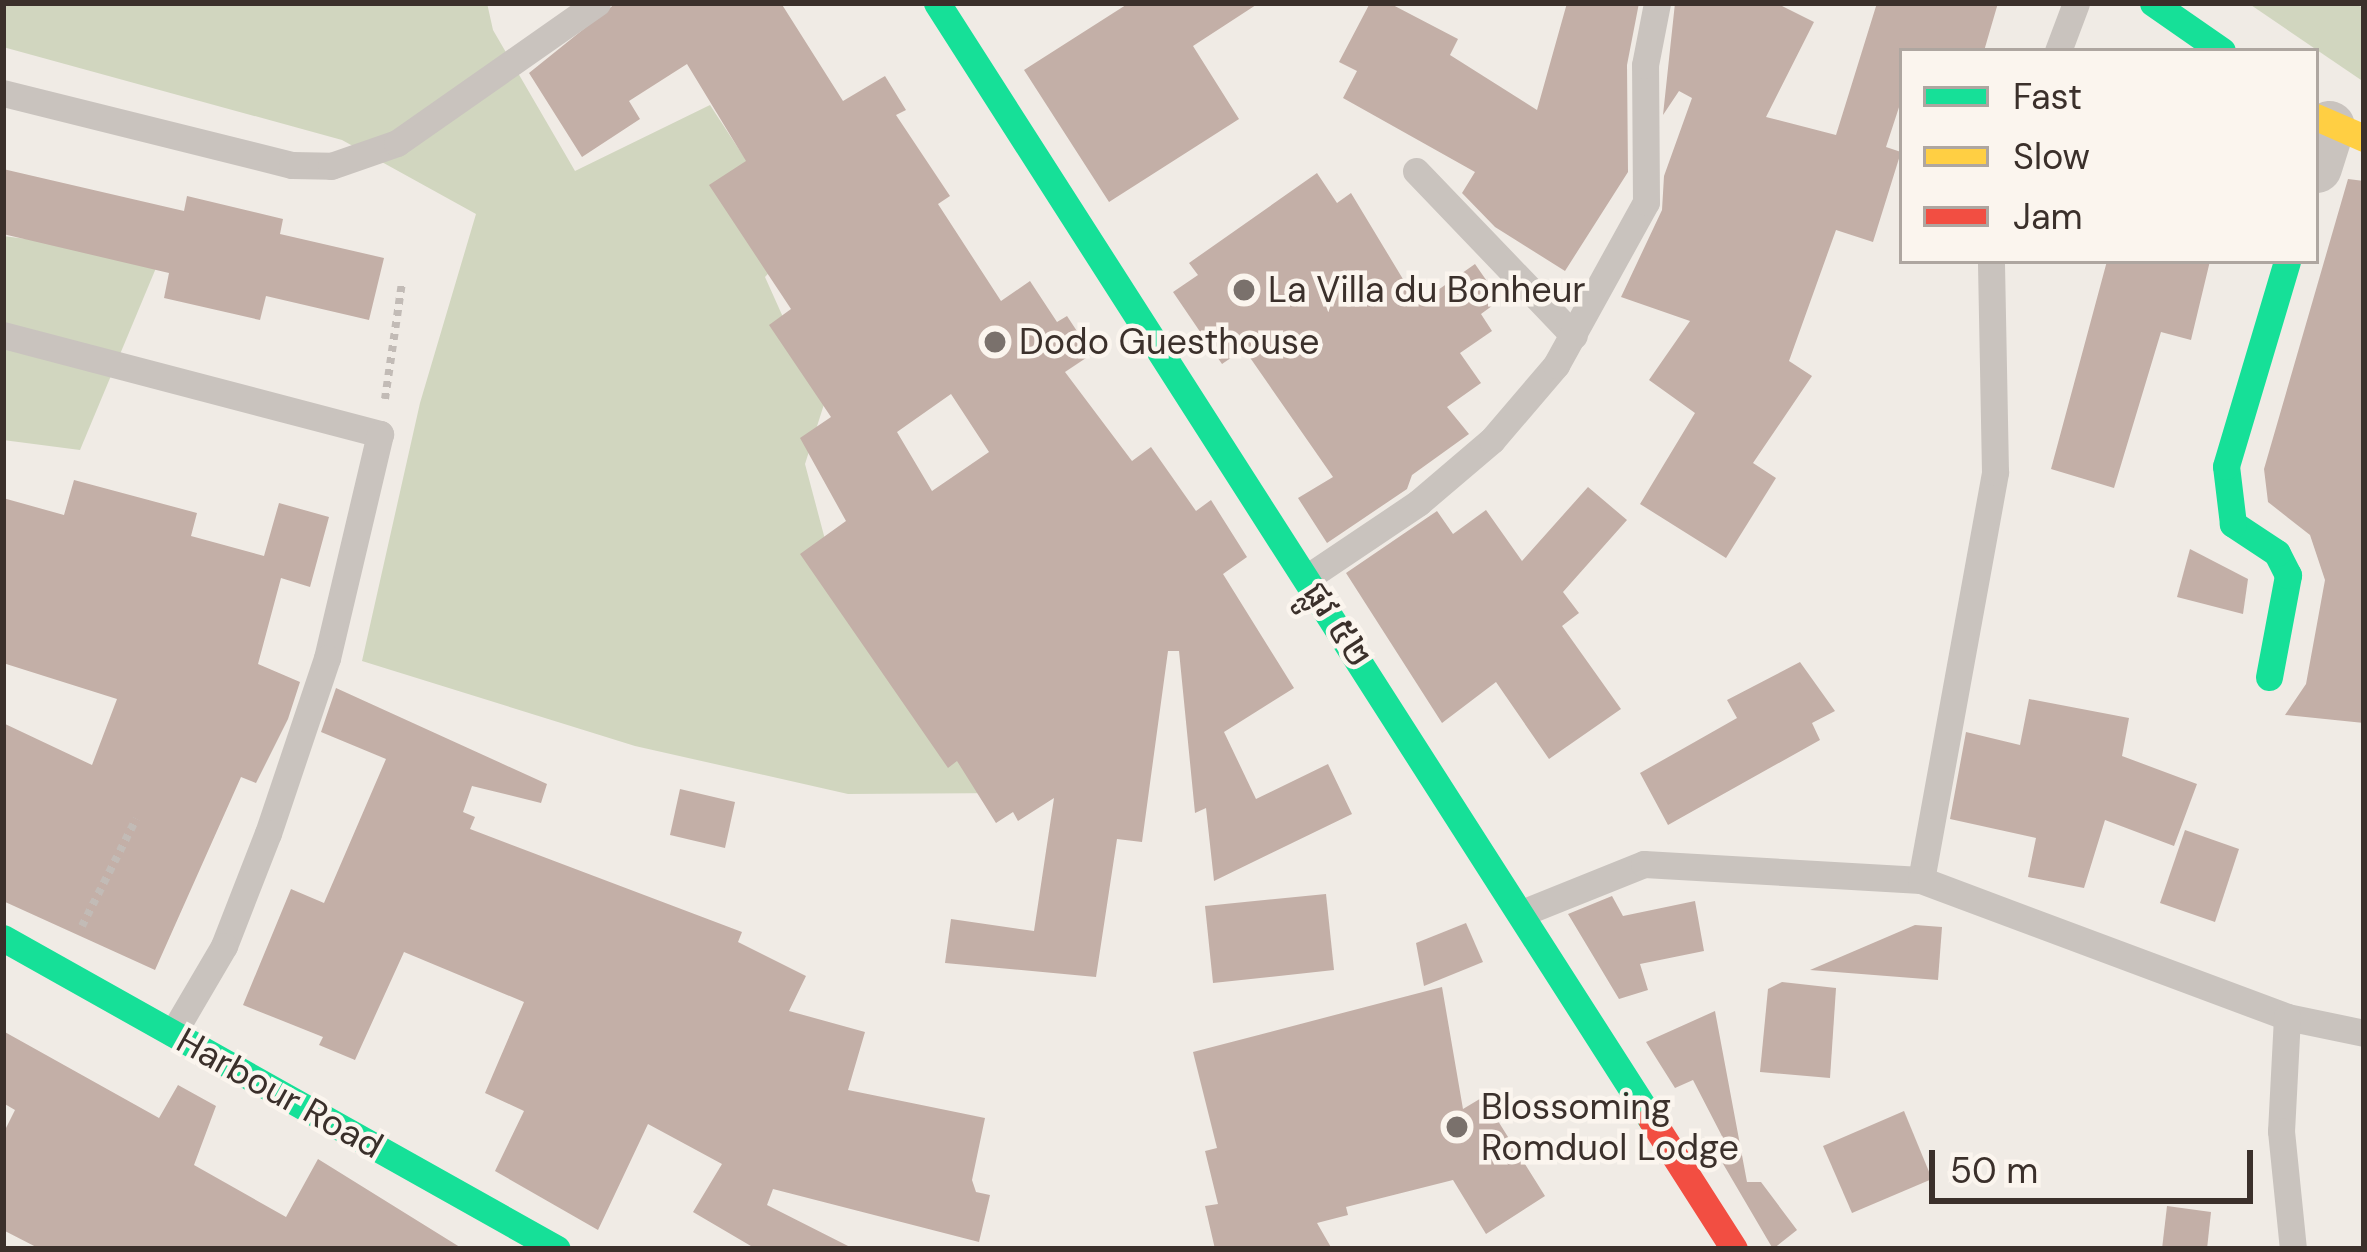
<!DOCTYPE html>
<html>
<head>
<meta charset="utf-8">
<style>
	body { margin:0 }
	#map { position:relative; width:2367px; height:1252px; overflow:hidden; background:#f0ebe5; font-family:"DM Sans","Noto Sans Khmer",sans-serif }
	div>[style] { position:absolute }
	.green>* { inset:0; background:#d1d6bf }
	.building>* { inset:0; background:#c3afa7 }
	.path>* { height:8px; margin-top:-4px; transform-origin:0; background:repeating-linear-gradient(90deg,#c2bbb6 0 6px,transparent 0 12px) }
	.lane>* { height:27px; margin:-13.5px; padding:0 13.5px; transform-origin:13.5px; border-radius:13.5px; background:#c9c3be }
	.street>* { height:51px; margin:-25.5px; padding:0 25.5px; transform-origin:25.5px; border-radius:25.5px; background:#c9c3be }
	.fast>* { height:27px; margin:-13.5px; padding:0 13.5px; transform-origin:13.5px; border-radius:13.5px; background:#16e098 }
	.slow>* { height:27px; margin:-13.5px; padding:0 13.5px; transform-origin:13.5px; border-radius:13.5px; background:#ffcf43 }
	.jam>* { height:27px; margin:-13.5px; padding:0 13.5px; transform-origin:13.5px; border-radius:13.5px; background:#f24e42 }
	.dots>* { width:33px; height:33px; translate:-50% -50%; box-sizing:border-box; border:6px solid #fbf5ee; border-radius:50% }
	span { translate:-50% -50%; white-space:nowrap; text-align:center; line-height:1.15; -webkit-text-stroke:9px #fbf5ee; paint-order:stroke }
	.poi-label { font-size:36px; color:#3b302b }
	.left { translate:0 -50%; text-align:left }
	.street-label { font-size:36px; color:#3b302b }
	.frame { position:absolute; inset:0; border:6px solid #3b302b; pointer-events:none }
	.legend { position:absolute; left:1899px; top:48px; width:420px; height:216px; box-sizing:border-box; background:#fbf5ee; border:3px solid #aea6a0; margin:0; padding:15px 21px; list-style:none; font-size:36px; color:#3b302b }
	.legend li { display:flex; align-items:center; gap:24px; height:60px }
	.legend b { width:60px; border:3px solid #aea6a0 }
	.scale { position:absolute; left:1929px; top:1150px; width:324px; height:54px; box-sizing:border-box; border:6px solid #3b302b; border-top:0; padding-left:15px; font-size:36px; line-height:42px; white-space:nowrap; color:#3b302b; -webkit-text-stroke:9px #fbf5ee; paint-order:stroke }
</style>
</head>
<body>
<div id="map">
	<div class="green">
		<i style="clip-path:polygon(3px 3px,487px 3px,493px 30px,575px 171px,710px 105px,799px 241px,765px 277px,800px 355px,833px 376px,805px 464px,831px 562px,1011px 793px,848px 794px,635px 746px,362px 661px,420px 403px,476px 214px,342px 140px,3px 47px)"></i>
		<i style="clip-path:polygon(2248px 3px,2355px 3px,2364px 9px,2364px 82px)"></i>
		<i style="clip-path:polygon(3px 236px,161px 256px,80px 450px,3px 440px)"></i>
	</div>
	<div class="building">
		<i style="clip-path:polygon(evenodd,616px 3px,781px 3px,843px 101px,885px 76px,906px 110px,896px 115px,950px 196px,938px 204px,1001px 301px,1030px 281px,1057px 322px,1067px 316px,1092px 354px,1065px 372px,1132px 461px,1151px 447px,1196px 511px,1211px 500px,1247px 557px,1223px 574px,1294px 688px,1224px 732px,1256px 799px,1328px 764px,1352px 814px,1214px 881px,1206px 808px,1195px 813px,1179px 651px,1168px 651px,1142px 842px,1117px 839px,1096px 977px,945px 963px,951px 919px,1034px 931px,1054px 798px,1018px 821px,1013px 812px,996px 823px,957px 761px,948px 768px,800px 554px,846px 521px,800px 438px,831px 417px,769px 325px,791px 309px,709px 185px,746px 161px,687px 64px,629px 101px,640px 119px,582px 157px,529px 73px,616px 3px,951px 394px,989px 452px,932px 491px,897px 432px,951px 394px)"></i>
		<i style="clip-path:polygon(1129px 3px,1259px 3px,1193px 46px,1239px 119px,1109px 202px,1024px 70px)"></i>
		<i style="clip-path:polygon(1370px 3px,1389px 3px,1458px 39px,1450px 55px,1537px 110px,1567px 3px,1639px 3px,1627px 65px,1628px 172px,1565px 271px,1495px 227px,1462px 193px,1475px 172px,1343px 98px,1357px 71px,1339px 62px)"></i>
		<i style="clip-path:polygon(1675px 3px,1776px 3px,1814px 22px,1766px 117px,1836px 135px,1877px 3px,1998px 3px,1984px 51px,1902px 51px,1902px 98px,1886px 147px,1901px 152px,1873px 242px,1836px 230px,1789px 361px,1812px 376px,1753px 463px,1776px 478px,1726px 558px,1640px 504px,1695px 413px,1649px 380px,1690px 321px,1621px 297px,1662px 210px,1664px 176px,1692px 98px,1679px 91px,1663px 115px)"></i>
		<i style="clip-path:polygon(3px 169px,184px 211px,187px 196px,283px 219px,280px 234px,384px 258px,369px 320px,266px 296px,260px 320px,164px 298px,169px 273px,3px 234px)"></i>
		<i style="clip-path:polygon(1317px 173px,1337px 203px,1351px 193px,1418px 304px,1475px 264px,1500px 300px,1481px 314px,1492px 331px,1460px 353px,1481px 383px,1447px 407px,1469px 434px,1412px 475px,1407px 489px,1327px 543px,1298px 498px,1333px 477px,1244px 349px,1222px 364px,1173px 292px,1198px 275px,1189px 263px)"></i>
		<i style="clip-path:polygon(2348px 179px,2364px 181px,2364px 723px,2285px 715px,2306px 684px,2325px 580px,2310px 535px,2268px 502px,2264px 469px)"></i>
		<i style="clip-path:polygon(2107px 261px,2210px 261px,2191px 340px,2161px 332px,2114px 488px,2051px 469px)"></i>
		<i style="clip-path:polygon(74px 480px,197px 513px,191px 536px,264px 556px,279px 503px,329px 517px,310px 587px,281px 578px,258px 664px,300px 682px,288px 719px,256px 783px,241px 777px,155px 970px,3px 901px,3px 723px,92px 765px,117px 699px,3px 663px,3px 498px,64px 515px)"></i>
		<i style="clip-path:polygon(1588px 487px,1627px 520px,1563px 592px,1579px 613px,1562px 626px,1621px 709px,1549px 759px,1496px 682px,1442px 723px,1346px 573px,1437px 511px,1453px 534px,1486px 510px,1522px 561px)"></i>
		<i style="clip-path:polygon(2190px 549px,2248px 579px,2243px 614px,2177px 597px)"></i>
		<i style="clip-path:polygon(1800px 662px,1835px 711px,1812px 723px,1820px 740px,1668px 825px,1640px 773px,1737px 718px,1727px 700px)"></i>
		<i style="clip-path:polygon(336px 688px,547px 784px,541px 803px,472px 786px,463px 812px,475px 817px,470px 829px,742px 932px,738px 942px,806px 976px,789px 1011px,865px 1032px,848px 1090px,985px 1118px,972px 1180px,976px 1192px,990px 1195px,979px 1242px,773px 1189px,767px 1205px,854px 1249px,756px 1249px,693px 1212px,722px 1164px,648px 1124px,598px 1230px,495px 1171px,524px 1111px,485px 1093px,524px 1002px,404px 952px,355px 1060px,319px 1045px,323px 1037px,243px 1005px,291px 889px,324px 903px,386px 759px,321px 732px)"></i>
		<i style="clip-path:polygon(2029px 699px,2129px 718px,2122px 756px,2197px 784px,2174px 846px,2105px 820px,2084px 888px,2028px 877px,2036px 838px,1950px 819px,1966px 732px,2020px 745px)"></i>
		<i style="clip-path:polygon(680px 789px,735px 802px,725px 848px,670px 835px)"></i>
		<i style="clip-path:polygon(2185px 830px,2239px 849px,2215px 922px,2160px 903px)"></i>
		<i style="clip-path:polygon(1326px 894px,1334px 970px,1213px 983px,1205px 906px)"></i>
		<i style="clip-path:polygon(1612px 896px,1623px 916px,1695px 901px,1704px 951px,1640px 964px,1648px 990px,1619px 999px,1568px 914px)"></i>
		<i style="clip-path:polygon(1466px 923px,1483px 962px,1424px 986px,1416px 943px)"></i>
		<i style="clip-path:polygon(1915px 925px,1942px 927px,1938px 980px,1810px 970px)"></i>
		<i style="clip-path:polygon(1782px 982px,1836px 988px,1830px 1078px,1760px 1072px,1768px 989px)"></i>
		<i style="clip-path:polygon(1442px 987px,1463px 1109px,1483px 1097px,1545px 1196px,1486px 1234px,1453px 1180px,1346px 1207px,1348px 1215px,1317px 1223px,1332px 1249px,1215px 1249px,1205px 1206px,1218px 1204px,1205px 1151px,1217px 1148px,1193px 1052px)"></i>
		<i style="clip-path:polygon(1715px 1011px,1747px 1182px,1761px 1182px,1797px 1230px,1773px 1249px,1712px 1145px,1724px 1140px,1693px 1080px,1675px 1088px,1646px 1042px)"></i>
		<i style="clip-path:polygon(3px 1031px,159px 1118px,178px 1085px,216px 1106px,194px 1165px,286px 1217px,318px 1159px,463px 1249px,40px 1249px,3px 1230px,3px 1134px,15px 1110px,3px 1103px)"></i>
		<i style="clip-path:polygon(1904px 1111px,1932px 1179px,1852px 1213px,1823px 1146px)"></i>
		<i style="clip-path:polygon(2167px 1206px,2211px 1212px,2207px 1249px,2162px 1249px)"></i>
	</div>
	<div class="path">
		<i style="left:385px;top:399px;width:118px;rotate:-81.7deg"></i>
		<i style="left:82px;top:926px;width:120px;rotate:-63.2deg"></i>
	</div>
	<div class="lane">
		<i style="left:2058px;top:51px;width:51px;rotate:-69.4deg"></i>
		<i style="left:3px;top:93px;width:298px;rotate:14deg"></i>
		<i style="left:292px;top:165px;width:39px;rotate:1deg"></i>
		<i style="left:331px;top:166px;width:70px;rotate:-19.2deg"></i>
		<i style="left:397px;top:143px;width:244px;rotate:-35deg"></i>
		<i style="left:1416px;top:171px;width:228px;rotate:46.2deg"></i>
		<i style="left:3px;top:335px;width:390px;rotate:14.7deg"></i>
		<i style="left:380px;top:434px;width:230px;rotate:103.3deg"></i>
		<i style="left:327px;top:658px;width:185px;rotate:108.6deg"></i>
		<i style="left:268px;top:833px;width:121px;rotate:111.3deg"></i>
		<i style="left:224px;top:946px;width:101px;rotate:120.4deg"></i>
		<i style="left:1308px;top:577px;width:133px;rotate:-33.9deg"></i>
		<i style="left:1418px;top:503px;width:97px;rotate:-40.4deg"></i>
		<i style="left:1492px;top:440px;width:99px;rotate:-49.5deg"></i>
		<i style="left:1556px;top:365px;width:186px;rotate:-61.1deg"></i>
		<i style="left:1646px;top:202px;width:137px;rotate:-90.4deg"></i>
		<i style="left:1645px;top:65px;width:63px;rotate:-79deg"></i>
		<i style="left:1921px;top:880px;width:415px;rotate:-79.7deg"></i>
		<i style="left:1995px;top:472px;width:211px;rotate:-91.1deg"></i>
		<i style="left:1522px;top:913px;width:131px;rotate:-21.9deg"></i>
		<i style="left:1644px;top:864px;width:277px;rotate:3.3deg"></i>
		<i style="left:1921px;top:880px;width:391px;rotate:20.5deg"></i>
		<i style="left:2287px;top:1017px;width:79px;rotate:11.7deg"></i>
		<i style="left:2287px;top:1017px;width:114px;rotate:93deg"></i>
		<i style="left:2281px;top:1131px;width:119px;rotate:84.2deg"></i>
	</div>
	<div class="street">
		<i style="left:2316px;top:167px;width:43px;rotate:-72.4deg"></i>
	</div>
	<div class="fast">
		<i style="left:937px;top:3px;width:1325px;rotate:57.39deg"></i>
		<i style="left:2153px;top:3px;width:84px;rotate:34.8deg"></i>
		<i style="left:2269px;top:677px;width:104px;rotate:-79.4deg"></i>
		<i style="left:2288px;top:575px;width:25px;rotate:-117deg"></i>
		<i style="left:2277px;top:553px;width:53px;rotate:-146.6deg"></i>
		<i style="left:2233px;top:524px;width:58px;rotate:-96.9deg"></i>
		<i style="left:2226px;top:466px;width:214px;rotate:-73.4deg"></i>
		<i style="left:3px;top:938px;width:635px;rotate:29.31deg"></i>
	</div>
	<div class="slow">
		<i style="left:2316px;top:117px;width:52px;rotate:23.6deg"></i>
	</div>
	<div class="jam">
		<i style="left:1651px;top:1119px;width:154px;rotate:57.4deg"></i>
	</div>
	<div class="dots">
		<i style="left:1244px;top:290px;background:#7a716c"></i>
		<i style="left:995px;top:342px;background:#7a716c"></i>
		<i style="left:1457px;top:1127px;background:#7a716c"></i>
	</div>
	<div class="poi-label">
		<span class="left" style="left:1268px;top:290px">La Villa du Bonheur</span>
		<span class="left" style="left:1019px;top:342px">Dodo Guesthouse</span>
		<span class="left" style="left:1481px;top:1127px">Blossoming<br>Romduol Lodge</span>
	</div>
	<div class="street-label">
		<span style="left:1338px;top:624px;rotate:57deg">ផ្លូវ ៥២</span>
		<span style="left:280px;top:1093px;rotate:29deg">Harbour Road</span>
	</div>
	<div class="frame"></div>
	<ul class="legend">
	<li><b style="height:15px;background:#16e098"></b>Fast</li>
	<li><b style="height:15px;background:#ffcf43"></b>Slow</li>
	<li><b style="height:15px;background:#f24e42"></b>Jam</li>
	</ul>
	<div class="scale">50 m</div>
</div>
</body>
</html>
